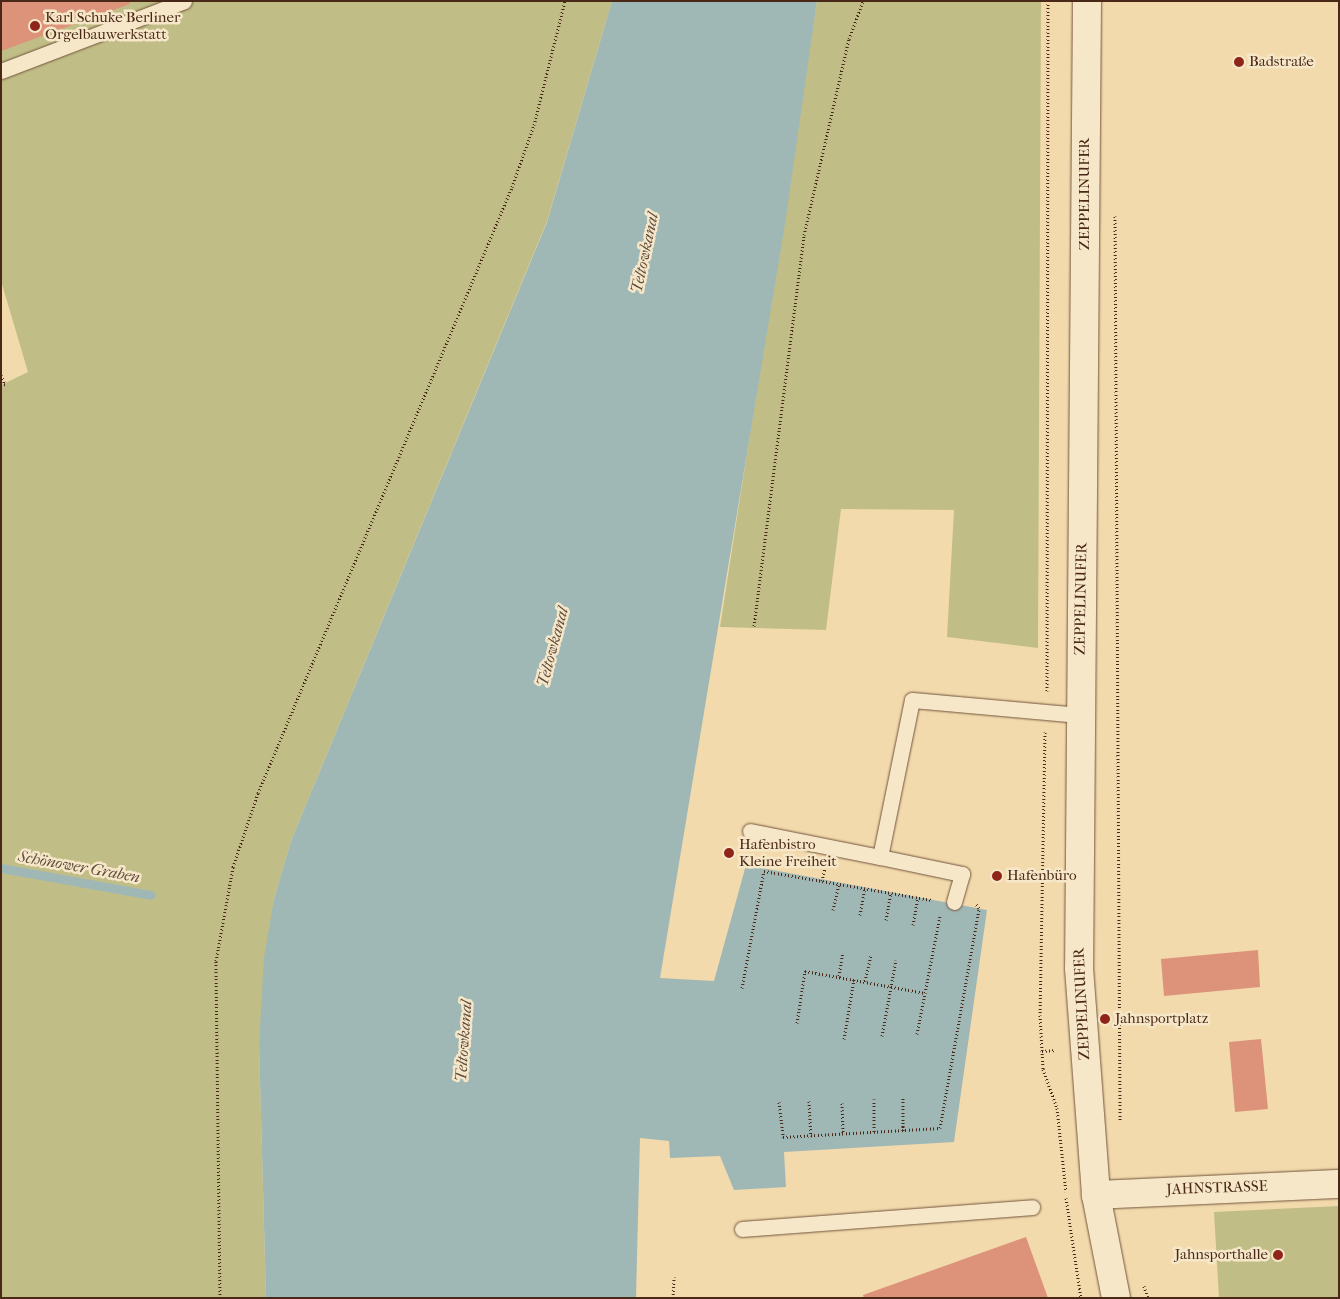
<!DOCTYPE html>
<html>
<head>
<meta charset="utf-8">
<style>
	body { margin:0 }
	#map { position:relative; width:1340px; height:1299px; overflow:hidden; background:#f2daac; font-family:"IM FELL French Canon",serif }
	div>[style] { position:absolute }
	.green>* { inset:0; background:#c0be86 }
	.water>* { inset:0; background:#a0b8b5 }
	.stream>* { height:9px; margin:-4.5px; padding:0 4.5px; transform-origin:4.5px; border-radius:4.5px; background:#a0b8b5 }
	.building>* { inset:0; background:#dc937a }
	.path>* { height:3px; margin-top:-1.5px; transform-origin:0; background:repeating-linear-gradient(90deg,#492817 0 1px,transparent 0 3.5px) }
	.roads { filter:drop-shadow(0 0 1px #73543c) drop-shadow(0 0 1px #73543c) }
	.lane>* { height:15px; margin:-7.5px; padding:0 7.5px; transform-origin:7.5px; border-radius:7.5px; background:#f7e7c9 }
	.street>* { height:28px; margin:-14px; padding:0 14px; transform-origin:14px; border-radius:14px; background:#f7e7c9 }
	.secondary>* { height:28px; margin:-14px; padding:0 14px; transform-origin:14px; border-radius:14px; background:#f7e7c9 }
	.dots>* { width:14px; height:14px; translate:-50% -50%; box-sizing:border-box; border:2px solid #f7e7c9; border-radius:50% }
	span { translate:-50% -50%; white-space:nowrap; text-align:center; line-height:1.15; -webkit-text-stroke:5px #f7e7c9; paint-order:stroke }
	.poi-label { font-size:15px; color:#492817 }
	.left { translate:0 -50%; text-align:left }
	.right { translate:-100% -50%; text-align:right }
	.street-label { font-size:15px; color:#492817 }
	.water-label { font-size:16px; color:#5f4c3e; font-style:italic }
	.frame { position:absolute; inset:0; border:2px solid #492817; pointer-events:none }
</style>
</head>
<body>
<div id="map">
	<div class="green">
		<i style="clip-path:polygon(1px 1px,612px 1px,547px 221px,291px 841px,274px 899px,259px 1044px,266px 1298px,1px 1298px,1px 385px,28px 372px,1px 281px)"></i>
		<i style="clip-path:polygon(817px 1px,1041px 1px,1038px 648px,947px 637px,954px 510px,841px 509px,826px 630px,720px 627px)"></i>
		<i style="clip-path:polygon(1339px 1206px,1339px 1298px,1219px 1298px,1214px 1212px)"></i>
	</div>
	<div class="water">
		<i style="clip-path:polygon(612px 1px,817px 1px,785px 224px,660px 978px,714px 981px,746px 865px,987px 910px,954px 1142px,784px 1152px,786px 1187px,734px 1190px,720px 1156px,670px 1158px,669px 1141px,640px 1138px,636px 1298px,266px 1298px,259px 1044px,264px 958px,274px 899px,291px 841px,547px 222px)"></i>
	</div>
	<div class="stream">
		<i style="left:1px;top:868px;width:152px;rotate:10.2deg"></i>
	</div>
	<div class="building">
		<i style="clip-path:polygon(1px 1px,129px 1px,130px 4px,1px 51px)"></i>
		<i style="clip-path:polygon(1258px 950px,1260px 987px,1164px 996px,1161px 959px)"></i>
		<i style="clip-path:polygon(1261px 1039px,1268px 1109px,1235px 1112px,1229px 1042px)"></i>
		<i style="clip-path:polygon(1026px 1237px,1048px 1298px,864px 1298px,863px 1295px)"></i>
	</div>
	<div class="path">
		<i style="left:1115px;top:216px;width:904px;rotate:89.68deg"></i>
		<i style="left:1px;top:375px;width:10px;rotate:66deg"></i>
		<i style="left:5px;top:384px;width:4px;rotate:166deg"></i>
		<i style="left:754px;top:626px;width:394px;rotate:-82.7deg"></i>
		<i style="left:804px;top:235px;width:201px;rotate:-77.1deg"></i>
		<i style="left:849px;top:39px;width:40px;rotate:-69.8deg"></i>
		<i style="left:1047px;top:691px;width:690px;rotate:-89.92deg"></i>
		<i style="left:1045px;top:732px;width:283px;rotate:91deg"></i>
		<i style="left:1040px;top:1015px;width:54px;rotate:86.8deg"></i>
		<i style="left:1043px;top:1069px;width:41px;rotate:70.3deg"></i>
		<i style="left:1057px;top:1108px;width:84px;rotate:83.9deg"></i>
		<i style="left:822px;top:881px;width:14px;rotate:-78deg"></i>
		<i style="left:833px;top:910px;width:27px;rotate:-77deg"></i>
		<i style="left:860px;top:915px;width:27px;rotate:-80deg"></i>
		<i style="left:886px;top:920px;width:27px;rotate:-80deg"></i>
		<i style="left:913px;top:925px;width:27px;rotate:-80deg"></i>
		<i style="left:839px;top:976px;width:24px;rotate:-81deg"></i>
		<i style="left:865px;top:981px;width:27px;rotate:-77deg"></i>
		<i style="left:742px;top:988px;width:119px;rotate:-79.4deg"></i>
		<i style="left:764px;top:871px;width:170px;rotate:9.8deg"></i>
		<i style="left:797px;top:1023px;width:53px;rotate:-81.3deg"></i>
		<i style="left:805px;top:971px;width:122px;rotate:10.4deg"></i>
		<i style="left:925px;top:993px;width:78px;rotate:-79deg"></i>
		<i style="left:917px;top:1034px;width:42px;rotate:-79deg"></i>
		<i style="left:882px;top:1036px;width:77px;rotate:-79.6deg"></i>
		<i style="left:844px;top:1039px;width:61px;rotate:-80.5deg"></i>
		<i style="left:1042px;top:1051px;width:14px;rotate:-4deg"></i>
		<i style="left:903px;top:1098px;width:33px;rotate:90deg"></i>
		<i style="left:874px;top:1099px;width:33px;rotate:90deg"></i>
		<i style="left:809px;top:1101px;width:35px;rotate:87deg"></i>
		<i style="left:779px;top:1102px;width:35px;rotate:83deg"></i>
		<i style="left:783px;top:1137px;width:157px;rotate:-3.3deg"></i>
		<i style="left:940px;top:1128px;width:223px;rotate:-79.9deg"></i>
		<i style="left:979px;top:908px;width:5px;rotate:-127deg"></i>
		<i style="left:842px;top:1103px;width:31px;rotate:88deg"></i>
		<i style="left:1066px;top:1198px;width:101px;rotate:81.5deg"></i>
		<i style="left:1144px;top:1286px;width:13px;rotate:72deg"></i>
		<i style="left:220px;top:1298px;width:337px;rotate:-90.7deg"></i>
		<i style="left:216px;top:961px;width:96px;rotate:-79.7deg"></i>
		<i style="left:233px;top:867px;width:78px;rotate:-71.3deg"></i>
		<i style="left:258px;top:793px;width:657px;rotate:-67.26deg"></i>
		<i style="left:512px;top:187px;width:66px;rotate:-70.5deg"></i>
		<i style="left:534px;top:125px;width:128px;rotate:-76deg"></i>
		<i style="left:673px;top:1298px;width:21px;rotate:-87deg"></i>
	</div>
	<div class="roads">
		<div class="lane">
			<i style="left:1px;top:71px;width:196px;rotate:-20.9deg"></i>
			<i style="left:750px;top:831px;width:133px;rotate:11.3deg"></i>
			<i style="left:880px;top:857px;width:160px;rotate:-78.5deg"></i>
			<i style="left:912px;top:700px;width:169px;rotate:5.1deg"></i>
			<i style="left:880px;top:857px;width:84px;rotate:11.7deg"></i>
			<i style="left:962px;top:874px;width:29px;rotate:106deg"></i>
			<i style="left:742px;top:1229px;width:291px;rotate:-4.3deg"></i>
		</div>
		<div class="street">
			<i style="left:1096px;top:1195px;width:243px;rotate:-2.6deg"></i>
		</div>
		<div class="secondary">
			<i style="left:1087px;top:1px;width:967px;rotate:90.47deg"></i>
			<i style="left:1079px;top:968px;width:228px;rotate:85.7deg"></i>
			<i style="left:1096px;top:1195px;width:105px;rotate:79deg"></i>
		</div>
	</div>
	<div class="dots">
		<i style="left:35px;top:26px;background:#8f2418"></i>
		<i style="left:1239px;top:62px;background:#8f2418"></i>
		<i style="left:729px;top:853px;background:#8f2418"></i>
		<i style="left:997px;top:876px;background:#8f2418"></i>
		<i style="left:1105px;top:1019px;background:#8f2418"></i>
		<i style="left:1278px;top:1255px;background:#8f2418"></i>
	</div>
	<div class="poi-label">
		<span class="left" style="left:45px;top:26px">Karl Schuke Berliner<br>Orgelbauwerkstatt</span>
		<span class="left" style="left:1249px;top:62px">Badstraße</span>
		<span class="left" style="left:739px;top:853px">Hafenbistro<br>Kleine Freiheit</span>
		<span class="left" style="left:1007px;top:876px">Hafenbüro</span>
		<span class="left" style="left:1115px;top:1019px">Jahnsportplatz</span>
		<span class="right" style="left:1268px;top:1255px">Jahnsporthalle</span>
	</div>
	<div class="street-label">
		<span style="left:1085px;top:194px;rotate:-90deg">ZEPPELINUFER</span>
		<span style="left:1081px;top:599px;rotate:-89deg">ZEPPELINUFER</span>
		<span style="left:1082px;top:1004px;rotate:-93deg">ZEPPELINUFER</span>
		<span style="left:1217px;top:1188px;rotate:-2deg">JAHNSTRASSE</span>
	</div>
	<div class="water-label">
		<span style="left:645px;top:253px;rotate:-78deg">Teltowkanal</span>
		<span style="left:553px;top:647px;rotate:-75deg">Teltowkanal</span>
		<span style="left:79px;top:867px;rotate:10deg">Schönower Graben</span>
		<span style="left:464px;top:1041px;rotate:-86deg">Teltowkanal</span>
	</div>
	<div class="frame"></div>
</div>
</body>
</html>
